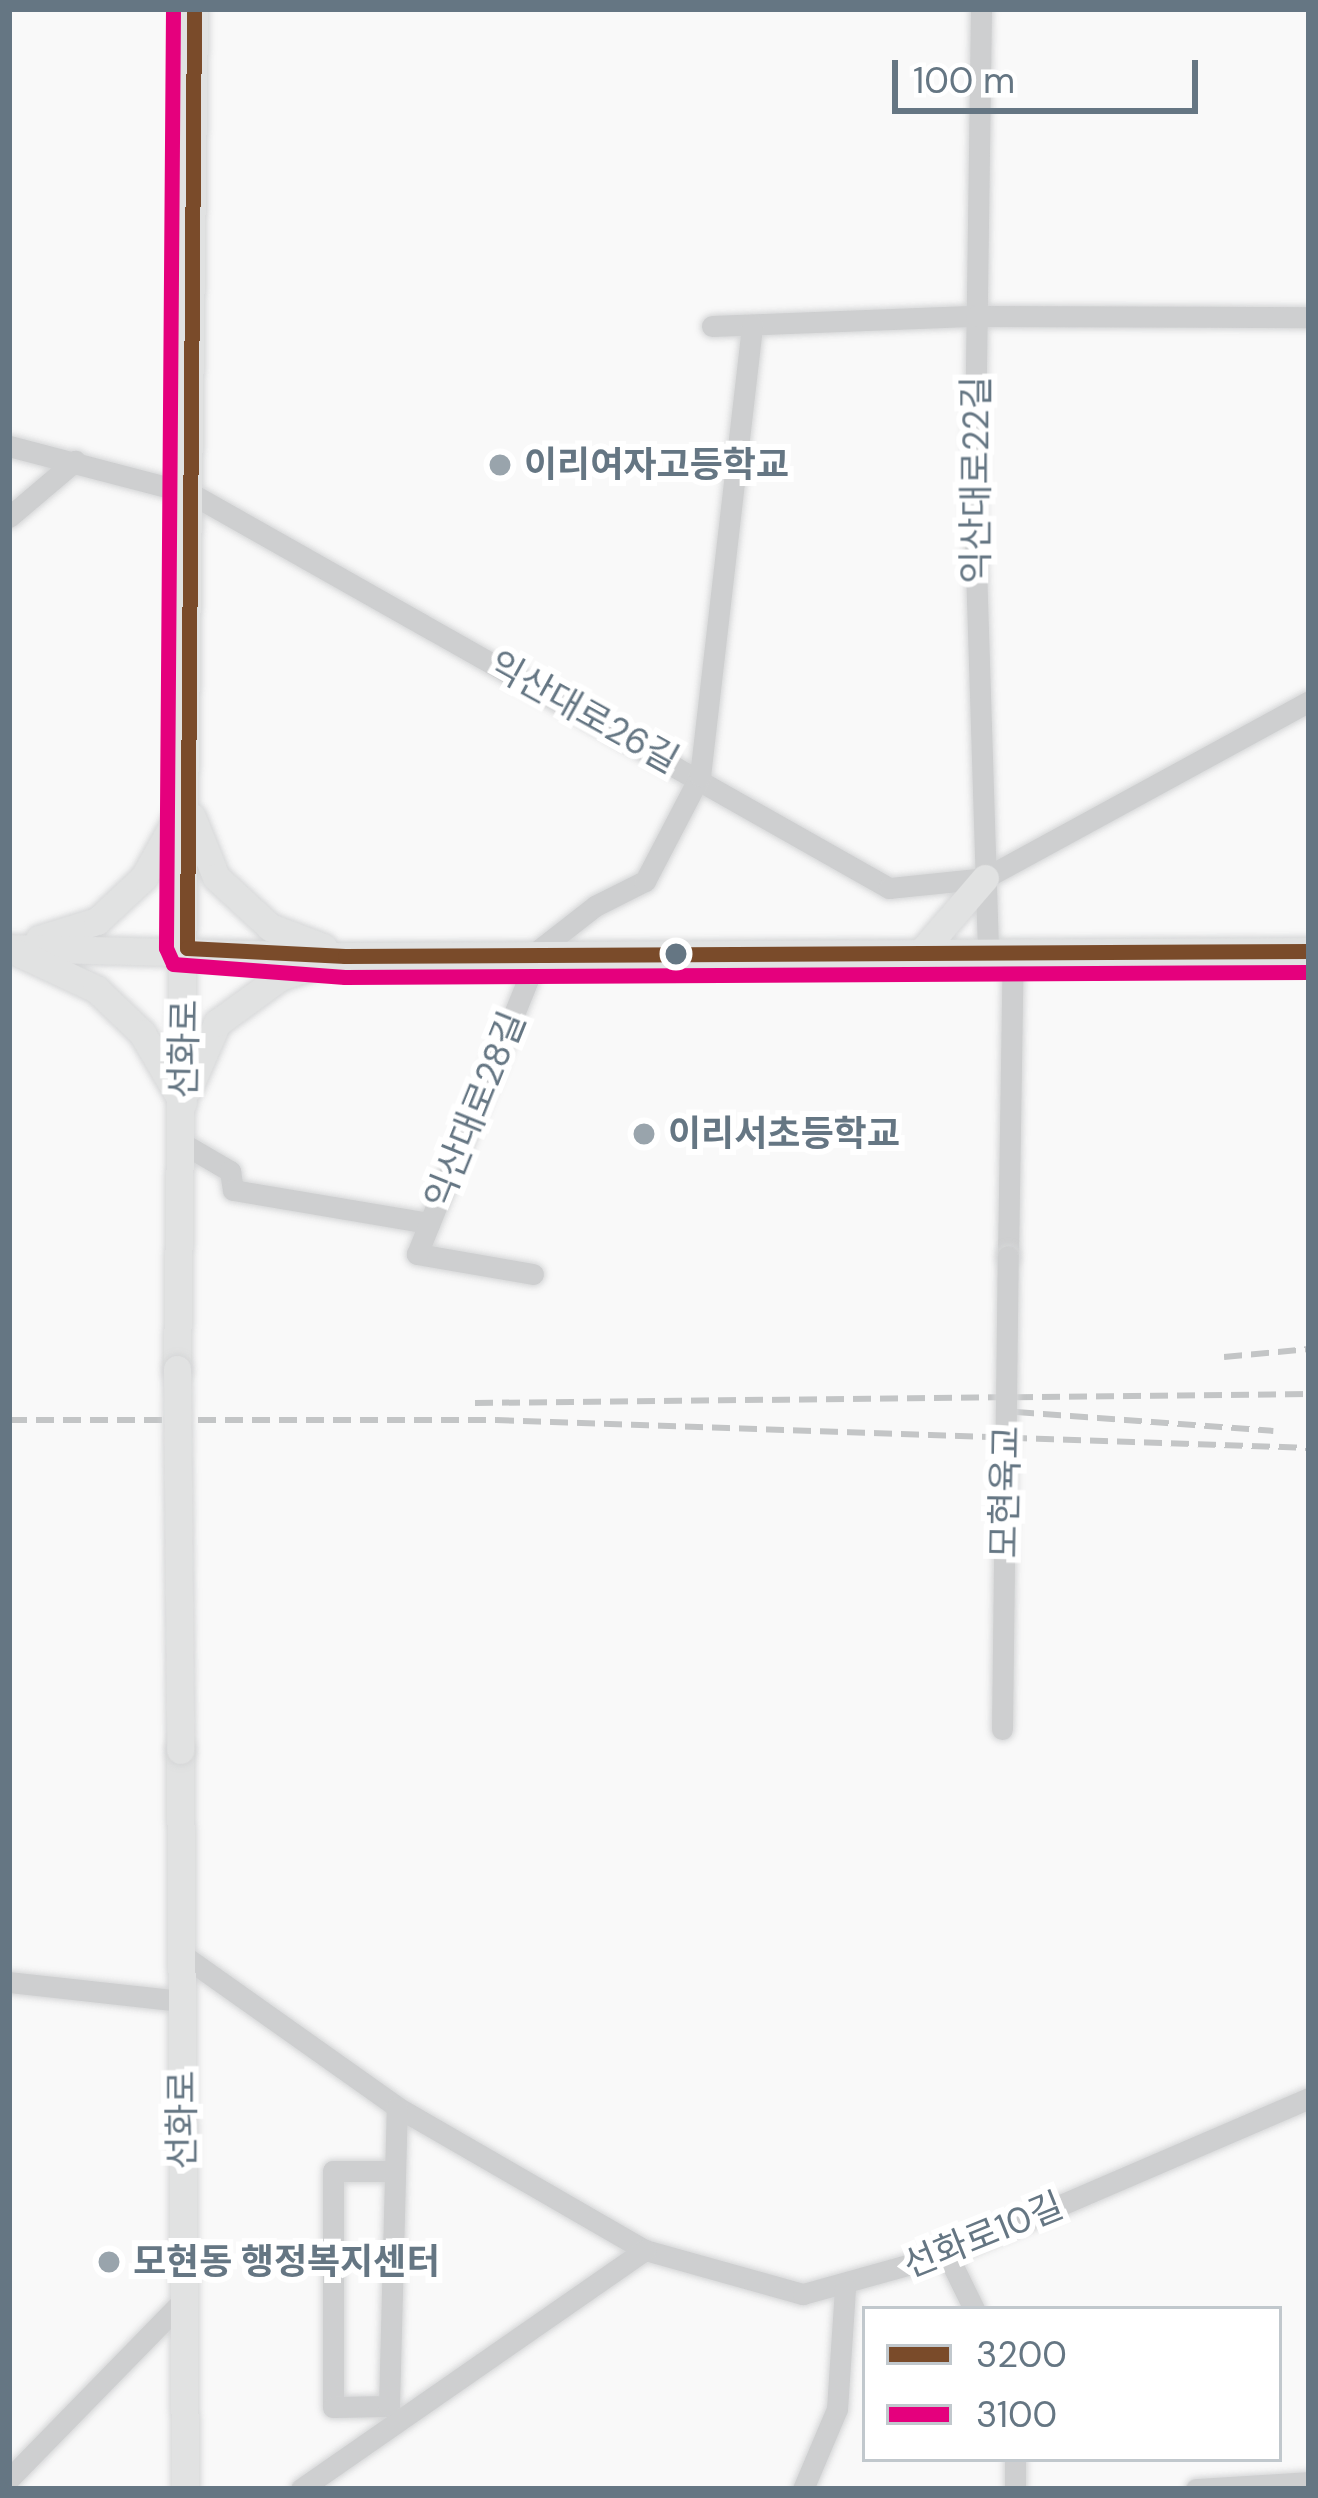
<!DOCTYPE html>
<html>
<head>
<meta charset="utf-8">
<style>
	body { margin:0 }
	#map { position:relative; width:1318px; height:2498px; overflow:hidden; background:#f9f9f9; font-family:"DM Sans","Noto Sans KR",sans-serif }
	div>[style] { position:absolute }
	.roads { filter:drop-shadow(0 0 3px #d5d6d7) drop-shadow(0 0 3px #d5d6d7) }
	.street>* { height:21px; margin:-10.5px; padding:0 10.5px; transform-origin:10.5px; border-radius:10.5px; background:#cecfd0 }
	.secondary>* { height:27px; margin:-13.5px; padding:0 13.5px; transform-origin:13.5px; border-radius:13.5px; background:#e1e2e2 }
	.rail>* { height:6px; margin-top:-3px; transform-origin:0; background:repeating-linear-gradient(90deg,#c3c5c6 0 18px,transparent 0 27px) }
	.bridges { filter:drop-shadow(0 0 3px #d5d6d7) drop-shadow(0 0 3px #d5d6d7) }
	.street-bridge>* { height:21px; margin:-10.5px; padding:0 10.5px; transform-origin:10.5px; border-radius:10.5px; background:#cecfd0 }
	.secondary-bridge>* { height:27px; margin:-13.5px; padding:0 13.5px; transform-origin:13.5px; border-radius:13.5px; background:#e1e2e2 }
	.bus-1>* { height:15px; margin:-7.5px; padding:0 7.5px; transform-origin:7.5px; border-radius:7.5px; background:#7a4b2a }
	.bus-2>* { height:15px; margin:-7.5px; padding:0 7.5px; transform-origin:7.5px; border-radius:7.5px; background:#e5007d }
	.dots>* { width:33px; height:33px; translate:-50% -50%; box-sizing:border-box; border:6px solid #fff; border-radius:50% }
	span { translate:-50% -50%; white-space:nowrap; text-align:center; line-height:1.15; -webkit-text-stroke:12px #fff; paint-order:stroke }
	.poi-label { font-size:36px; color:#657683; font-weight:700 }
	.left { translate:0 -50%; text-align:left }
	.street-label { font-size:36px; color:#657683 }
	.frame { position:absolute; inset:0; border:12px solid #657683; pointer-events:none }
	.legend { position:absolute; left:862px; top:2306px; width:420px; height:156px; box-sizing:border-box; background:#fff; border:3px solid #c1c8cd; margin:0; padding:15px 21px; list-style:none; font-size:36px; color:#657683 }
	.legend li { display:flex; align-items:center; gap:24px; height:60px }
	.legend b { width:60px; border:3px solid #c1c8cd }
	.scale { position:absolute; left:892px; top:60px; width:306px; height:54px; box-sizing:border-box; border:6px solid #657683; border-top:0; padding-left:15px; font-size:36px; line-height:42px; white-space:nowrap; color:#657683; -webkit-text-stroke:9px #fff; paint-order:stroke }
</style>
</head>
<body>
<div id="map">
	<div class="roads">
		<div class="street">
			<i style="left:981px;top:9px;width:495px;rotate:90.8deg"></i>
			<i style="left:974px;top:504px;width:447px;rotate:88.2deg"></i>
			<i style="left:712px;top:326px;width:264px;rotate:-2.2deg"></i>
			<i style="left:976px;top:316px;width:333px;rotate:0.2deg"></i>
			<i style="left:9px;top:446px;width:187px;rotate:14.6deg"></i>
			<i style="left:190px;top:493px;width:803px;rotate:29.47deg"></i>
			<i style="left:889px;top:888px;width:97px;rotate:-5.9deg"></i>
			<i style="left:985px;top:878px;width:369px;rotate:-28.6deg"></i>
			<i style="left:9px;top:517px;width:87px;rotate:-40.3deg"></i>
			<i style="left:182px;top:1143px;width:56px;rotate:30.3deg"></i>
			<i style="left:230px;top:1171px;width:19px;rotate:81deg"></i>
			<i style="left:233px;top:1190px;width:199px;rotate:9.6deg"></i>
			<i style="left:1008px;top:1256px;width:306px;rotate:-89.1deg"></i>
			<i style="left:533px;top:1274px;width:118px;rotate:-170.2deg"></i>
			<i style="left:417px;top:1254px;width:329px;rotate:-68deg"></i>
			<i style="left:540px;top:949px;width:70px;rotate:-38deg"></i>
			<i style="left:595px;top:906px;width:56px;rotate:-26.6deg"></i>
			<i style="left:645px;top:881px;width:119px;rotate:-62.4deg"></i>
			<i style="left:700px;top:776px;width:454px;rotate:-83.4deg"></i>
			<i style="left:184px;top:1956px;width:261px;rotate:35.3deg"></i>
			<i style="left:397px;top:2107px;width:286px;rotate:30deg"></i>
			<i style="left:645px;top:2250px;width:164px;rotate:15.6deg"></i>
			<i style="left:803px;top:2294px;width:149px;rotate:-15.5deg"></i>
			<i style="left:947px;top:2254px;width:394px;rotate:-23.3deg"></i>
			<i style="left:9px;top:1982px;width:174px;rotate:6.3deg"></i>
			<i style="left:395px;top:2171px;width:62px;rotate:180deg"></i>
			<i style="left:333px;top:2171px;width:236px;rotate:90deg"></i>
			<i style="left:333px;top:2407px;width:56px;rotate:-1deg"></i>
			<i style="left:389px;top:2406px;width:299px;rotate:-88.5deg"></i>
			<i style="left:947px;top:2254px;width:61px;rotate:63.9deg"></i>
			<i style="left:9px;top:2479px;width:246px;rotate:-45.7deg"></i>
			<i style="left:301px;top:2489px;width:419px;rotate:-34.8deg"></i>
			<i style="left:803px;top:2489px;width:87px;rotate:-67deg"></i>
			<i style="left:837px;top:2409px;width:122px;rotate:-86.2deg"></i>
			<i style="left:1015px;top:2489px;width:30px;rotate:-90deg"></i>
			<i style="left:1196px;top:2489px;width:113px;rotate:-3.5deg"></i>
		</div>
		<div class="secondary">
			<i style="left:192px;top:817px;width:65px;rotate:68.2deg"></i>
			<i style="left:216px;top:877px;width:74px;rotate:42.8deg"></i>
			<i style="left:270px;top:927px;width:57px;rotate:20.7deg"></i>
			<i style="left:39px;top:939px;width:61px;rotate:-17.2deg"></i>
			<i style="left:97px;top:921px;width:64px;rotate:-43.1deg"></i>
			<i style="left:144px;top:877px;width:82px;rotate:-60.9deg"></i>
			<i style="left:9px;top:948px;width:336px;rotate:1.4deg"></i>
			<i style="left:345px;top:956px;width:964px;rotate:-0.3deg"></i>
			<i style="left:923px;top:950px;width:95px;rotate:-49.3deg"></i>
			<i style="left:19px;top:953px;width:85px;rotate:25.1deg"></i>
			<i style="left:96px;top:989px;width:64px;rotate:43.7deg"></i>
			<i style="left:142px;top:1033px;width:81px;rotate:59.6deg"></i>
			<i style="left:189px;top:1088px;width:71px;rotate:-66.7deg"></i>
			<i style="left:217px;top:1023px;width:78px;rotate:-36.1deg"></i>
			<i style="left:280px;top:977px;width:46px;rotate:-18.8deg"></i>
			<i style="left:177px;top:1369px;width:1360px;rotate:-89.28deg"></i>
			<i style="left:180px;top:1750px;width:739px;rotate:89.61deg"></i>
		</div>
	</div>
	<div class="rail">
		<i style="left:1224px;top:1357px;width:85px;rotate:-5.4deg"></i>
		<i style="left:475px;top:1403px;width:834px;rotate:-0.62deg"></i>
		<i style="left:1016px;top:1412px;width:258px;rotate:4.2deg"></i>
		<i style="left:9px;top:1420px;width:487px"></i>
		<i style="left:496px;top:1420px;width:813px;rotate:1.97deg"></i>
	</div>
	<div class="bridges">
		<div class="street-bridge">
			<i style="left:1002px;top:1729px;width:473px;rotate:-89.3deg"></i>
		</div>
		<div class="secondary-bridge">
			<i style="left:177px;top:1369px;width:381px;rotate:89.5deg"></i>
		</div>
	</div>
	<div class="bus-1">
		<i style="left:194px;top:9px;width:939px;rotate:90.43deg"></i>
		<i style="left:187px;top:948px;width:158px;rotate:2.9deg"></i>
		<i style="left:345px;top:956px;width:964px;rotate:-0.3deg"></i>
	</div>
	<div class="bus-2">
		<i style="left:173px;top:9px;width:939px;rotate:90.43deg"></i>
		<i style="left:166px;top:948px;width:17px;rotate:66deg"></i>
		<i style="left:173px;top:964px;width:172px;rotate:4.3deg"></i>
		<i style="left:345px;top:977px;width:964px;rotate:-0.3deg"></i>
	</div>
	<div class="dots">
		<i style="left:500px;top:465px;background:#99a4ac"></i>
		<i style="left:676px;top:954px;background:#657683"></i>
		<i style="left:644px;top:1134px;background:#99a4ac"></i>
		<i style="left:109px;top:2262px;background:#99a4ac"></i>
	</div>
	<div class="poi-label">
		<span class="left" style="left:524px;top:465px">이리여자고등학교</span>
		<span class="left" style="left:668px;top:1134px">이리서초등학교</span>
		<span class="left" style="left:133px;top:2262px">모현동 행정복지센터</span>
	</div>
	<div class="street-label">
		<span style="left:976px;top:480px;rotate:-90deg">익산대로22길</span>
		<span style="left:584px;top:712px;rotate:29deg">익산대로26길</span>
		<span style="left:184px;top:1049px;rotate:-89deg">선화로</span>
		<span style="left:475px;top:1110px;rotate:-68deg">익산대로28길</span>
		<span style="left:1005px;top:1492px;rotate:-89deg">모현육교</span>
		<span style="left:182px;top:2120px;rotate:-90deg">선화로</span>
		<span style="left:983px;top:2235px;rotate:-22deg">선화로10길</span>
	</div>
	<div class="frame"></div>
	<ul class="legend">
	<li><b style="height:15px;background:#7a4b2a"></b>3200</li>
	<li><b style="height:15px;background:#e5007d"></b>3100</li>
	</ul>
	<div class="scale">100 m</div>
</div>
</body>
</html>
